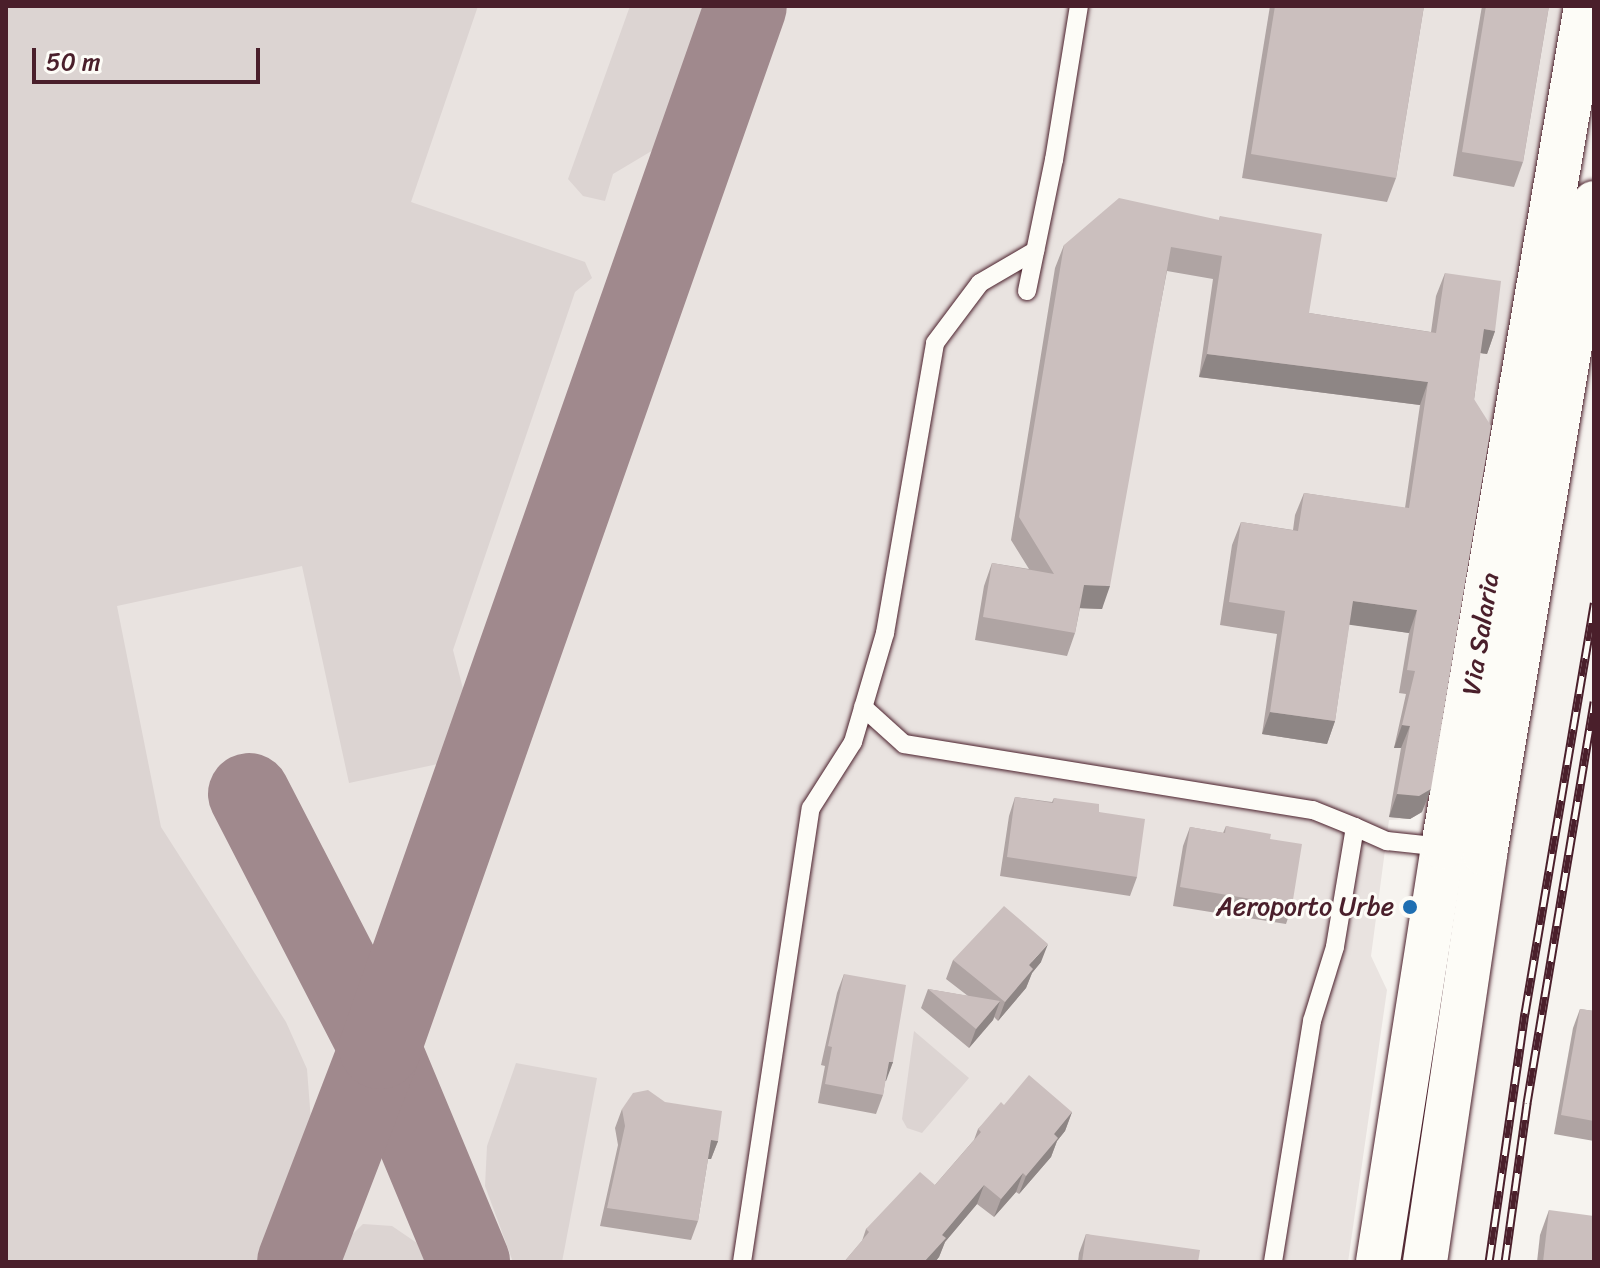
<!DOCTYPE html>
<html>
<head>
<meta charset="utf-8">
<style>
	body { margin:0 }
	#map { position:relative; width:1600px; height:1268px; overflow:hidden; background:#f6f3ef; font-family:Sriracha,sans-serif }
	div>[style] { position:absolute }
	.built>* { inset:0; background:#e9e3e0 }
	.green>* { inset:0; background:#dcd4d2 }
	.taxiway>* { height:82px; margin:-41px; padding:0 41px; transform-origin:41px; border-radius:41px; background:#a0898d }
	.roads { filter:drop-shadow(0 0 2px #4a1f2b) drop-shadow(0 0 2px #4a1f2b) }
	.lane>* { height:18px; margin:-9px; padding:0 9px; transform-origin:9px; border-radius:9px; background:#fdfcf7 }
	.primary>* { height:44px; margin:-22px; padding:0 22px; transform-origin:22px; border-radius:22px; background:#fdfcf7 }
	.rail>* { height:9px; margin-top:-4.5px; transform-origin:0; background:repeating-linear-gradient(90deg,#fdfcf7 0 18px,#4a1f2b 0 36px); box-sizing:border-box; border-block:2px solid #4a1f2b }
	.wall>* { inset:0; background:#afa4a3 }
	.shaded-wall>* { inset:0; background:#8e8685 }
	.building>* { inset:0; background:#cbbfbe }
	.dots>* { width:22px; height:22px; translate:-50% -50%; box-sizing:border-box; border:4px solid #fdfcf7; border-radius:50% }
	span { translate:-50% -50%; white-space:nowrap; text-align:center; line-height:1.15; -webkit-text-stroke:6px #fdfcf7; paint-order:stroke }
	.street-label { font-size:26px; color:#4a1f2b }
	.poi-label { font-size:26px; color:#4a1f2b }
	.right { translate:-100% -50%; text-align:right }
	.frame { position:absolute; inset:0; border:8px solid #4a1f2b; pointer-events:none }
	.scale { position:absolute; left:32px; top:48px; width:228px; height:36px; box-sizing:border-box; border:4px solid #4a1f2b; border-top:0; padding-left:10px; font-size:24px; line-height:28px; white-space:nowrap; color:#4a1f2b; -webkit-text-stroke:6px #fdfcf7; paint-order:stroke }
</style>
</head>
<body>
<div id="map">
	<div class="built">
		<i style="clip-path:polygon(6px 6px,1566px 6px,1430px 803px,1410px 819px,1389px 820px,1371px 956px,1387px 990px,1348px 1262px,6px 1262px)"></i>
	</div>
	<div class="green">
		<i style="clip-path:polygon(6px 6px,478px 6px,411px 202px,585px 262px,592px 278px,575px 292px,453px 650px,468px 708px,438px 764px,349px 783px,302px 566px,117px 606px,161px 827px,286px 1022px,307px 1069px,312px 1134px,271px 1262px,6px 1262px)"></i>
		<i style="clip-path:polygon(630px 6px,711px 6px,665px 143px,613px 174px,605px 201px,583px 196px,568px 179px)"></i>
		<i style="clip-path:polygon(914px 1031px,969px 1078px,922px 1133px,907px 1128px,902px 1119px)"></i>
		<i style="clip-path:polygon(516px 1063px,597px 1078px,562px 1262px,513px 1262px,485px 1186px,487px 1146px)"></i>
		<i style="clip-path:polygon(363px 1224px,392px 1226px,417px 1243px,425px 1262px,329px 1262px,333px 1253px)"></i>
	</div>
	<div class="taxiway">
		<i style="left:249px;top:794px;width:286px;rotate:62.7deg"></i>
		<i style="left:380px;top:1048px;width:232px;rotate:67.4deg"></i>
		<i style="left:298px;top:1262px;width:229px;rotate:-69deg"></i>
		<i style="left:380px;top:1048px;width:1104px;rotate:-70.65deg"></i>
	</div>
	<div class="roads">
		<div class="lane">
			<i style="left:1027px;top:291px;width:134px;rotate:-78.4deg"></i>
			<i style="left:1054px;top:160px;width:156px;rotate:-80.8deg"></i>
			<i style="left:863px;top:707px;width:55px;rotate:42.1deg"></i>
			<i style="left:904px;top:744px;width:414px;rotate:9.2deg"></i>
			<i style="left:1313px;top:810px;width:45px;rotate:22deg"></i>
			<i style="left:1355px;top:827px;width:122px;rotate:99.5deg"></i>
			<i style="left:1335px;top:947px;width:77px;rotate:107.3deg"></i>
			<i style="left:1312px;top:1021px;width:244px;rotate:99.2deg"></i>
			<i style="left:1355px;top:827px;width:35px;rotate:24deg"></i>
			<i style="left:1387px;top:841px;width:56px;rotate:6.1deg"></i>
			<i style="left:742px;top:1262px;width:459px;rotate:-81.4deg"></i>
			<i style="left:811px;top:808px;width:78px;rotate:-57.5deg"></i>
			<i style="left:853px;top:742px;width:114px;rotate:-73.6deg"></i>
			<i style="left:885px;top:633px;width:294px;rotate:-80.2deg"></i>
			<i style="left:935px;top:343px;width:75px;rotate:-53.1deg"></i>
			<i style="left:980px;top:283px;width:64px;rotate:-30.2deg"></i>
		</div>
		<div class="primary">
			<i style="left:1378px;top:1262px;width:420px;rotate:-81.1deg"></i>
			<i style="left:1443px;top:847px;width:853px;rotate:-80.35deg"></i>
			<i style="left:1425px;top:1262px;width:412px;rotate:-81.6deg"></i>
			<i style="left:1485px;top:854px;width:660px;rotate:-80.49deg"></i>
		</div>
	</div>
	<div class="rail">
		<i style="left:1489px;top:1262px;width:252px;rotate:-81.8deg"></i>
		<i style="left:1525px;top:1013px;width:416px;rotate:-80.4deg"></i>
		<i style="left:1505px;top:1262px;width:161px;rotate:-82.1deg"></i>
		<i style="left:1527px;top:1103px;width:407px;rotate:-80.5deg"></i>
	</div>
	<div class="wall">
		<i style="clip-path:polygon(1270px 6px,1424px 6px,1396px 178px,1387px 202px,1242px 178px)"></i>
		<i style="clip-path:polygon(1482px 6px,1549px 6px,1523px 162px,1514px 187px,1453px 176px)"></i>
		<i style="clip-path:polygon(1220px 216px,1309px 313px,1431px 332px,1436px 296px,1445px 273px,1495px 331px,1487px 354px,1480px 353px,1422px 812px,1410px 819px,1389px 817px,1401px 748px,1394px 748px,1406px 694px,1399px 693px,1409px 633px,1349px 624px,1335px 721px,1327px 744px,1262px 734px,1277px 634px,1220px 625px,1232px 545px,1241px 522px,1293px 530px,1295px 515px,1304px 493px,1405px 508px,1420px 405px,1199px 377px,1213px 279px,1167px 271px,1102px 609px,1080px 608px,1075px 633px,1067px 656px,975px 640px,984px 586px,992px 563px,1029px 569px,1011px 540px,1055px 268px,1064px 245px,1219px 220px)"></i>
		<i style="clip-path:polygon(1015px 797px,1052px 802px,1054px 798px,1099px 812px,1137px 877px,1130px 896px,1000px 876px,1009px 816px)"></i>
		<i style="clip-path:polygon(1226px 826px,1270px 839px,1292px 906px,1286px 924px,1173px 906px,1183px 846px,1190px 827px,1223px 833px)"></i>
		<i style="clip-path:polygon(953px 960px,1041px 962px,1032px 973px,1026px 988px,998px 1021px,994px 1017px,993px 1020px,969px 1048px,921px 1008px,928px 989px,968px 996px,946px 979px)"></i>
		<i style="clip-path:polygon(844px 974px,893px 1062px,885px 1081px,883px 1095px,876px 1114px,818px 1103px,825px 1066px,821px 1065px,837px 993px)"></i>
		<i style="clip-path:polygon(1580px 1009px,1594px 1011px,1594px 1141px,1554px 1134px,1573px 1028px)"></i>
		<i style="clip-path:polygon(1004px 1105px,1072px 1112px,1065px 1131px,1057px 1141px,1051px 1157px,1019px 1194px,1016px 1192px,994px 1217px,977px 1204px,945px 1242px,939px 1257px,935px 1262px,844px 1262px,862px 1241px,866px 1229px,935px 1185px,974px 1140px,978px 1129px)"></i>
		<i style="clip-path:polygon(622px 1109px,718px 1141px,711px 1159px,708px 1159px,698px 1221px,691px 1240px,600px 1226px,618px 1145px,615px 1128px)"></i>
		<i style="clip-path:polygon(1549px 1210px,1594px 1262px,1537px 1262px,1540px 1235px)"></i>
		<i style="clip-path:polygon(1086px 1234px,1198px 1262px,1078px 1262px,1079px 1253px)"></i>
	</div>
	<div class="shaded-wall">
		<i style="clip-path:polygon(1484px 329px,1495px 331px,1487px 354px,1475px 352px)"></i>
		<i style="clip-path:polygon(1207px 354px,1428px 382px,1420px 405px,1199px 377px)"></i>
		<i style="clip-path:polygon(1084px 585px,1110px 586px,1102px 609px,1075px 608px)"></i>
		<i style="clip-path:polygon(1353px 601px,1417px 610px,1409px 633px,1344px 624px)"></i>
		<i style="clip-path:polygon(1270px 712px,1335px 721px,1327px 744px,1262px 734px)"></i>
		<i style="clip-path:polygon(1402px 725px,1410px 726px,1401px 748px,1394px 748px)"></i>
		<i style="clip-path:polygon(1431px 789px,1422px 812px,1410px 819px,1389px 817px,1397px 794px)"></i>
		<i style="clip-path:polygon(1048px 944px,1041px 962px,1032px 973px,1026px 988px,998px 1021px,1005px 1002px,1029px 965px)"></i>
		<i style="clip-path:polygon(1000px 1001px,993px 1020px,969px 1048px,976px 1029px)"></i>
		<i style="clip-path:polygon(889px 1062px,893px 1062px,886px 1081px,882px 1080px)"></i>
		<i style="clip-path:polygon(1072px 1112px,1065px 1131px,1057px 1141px,1051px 1157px,1019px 1194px,1026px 1176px,1054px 1134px)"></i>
		<i style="clip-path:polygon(711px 1140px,718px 1141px,711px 1159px,704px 1159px)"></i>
		<i style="clip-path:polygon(1023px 1173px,1016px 1192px,994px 1217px,1001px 1199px)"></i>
		<i style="clip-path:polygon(984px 1185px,977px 1204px,945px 1242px,939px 1257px,935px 1262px,924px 1262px,942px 1235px)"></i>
	</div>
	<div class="building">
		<i style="clip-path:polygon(1275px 6px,1424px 6px,1396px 178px,1251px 154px)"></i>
		<i style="clip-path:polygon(1486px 6px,1549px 6px,1523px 162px,1462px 152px)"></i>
		<i style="clip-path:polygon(1119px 198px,1219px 220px,1220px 216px,1322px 234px,1309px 313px,1436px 333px,1445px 273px,1501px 281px,1495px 331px,1484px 329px,1474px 399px,1491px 426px,1431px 789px,1419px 796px,1397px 794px,1410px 726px,1402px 725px,1415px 671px,1407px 670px,1417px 610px,1353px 601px,1335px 721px,1270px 712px,1285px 611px,1229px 602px,1241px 522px,1298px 531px,1304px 493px,1409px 508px,1428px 382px,1207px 354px,1222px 256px,1171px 247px,1110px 586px,1084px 585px,1075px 633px,983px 617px,992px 563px,1054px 574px,1019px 517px,1064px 245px)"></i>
		<i style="clip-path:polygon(1015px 797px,1053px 803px,1054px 798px,1099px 804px,1099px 812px,1145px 819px,1137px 877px,1007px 857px)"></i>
		<i style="clip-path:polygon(1226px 826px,1271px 834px,1270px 839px,1302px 844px,1292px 906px,1180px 887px,1190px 827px,1225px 833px)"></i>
		<i style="clip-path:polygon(1004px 906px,1048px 944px,1029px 965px,1033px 969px,1005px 1002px,953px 960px)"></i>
		<i style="clip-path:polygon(844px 974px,906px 985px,893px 1062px,889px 1062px,883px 1095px,825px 1084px,832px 1047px,828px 1046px)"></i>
		<i style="clip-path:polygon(928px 989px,1000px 1001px,976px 1029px)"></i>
		<i style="clip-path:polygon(1580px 1009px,1594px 1011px,1594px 1121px,1561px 1115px)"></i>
		<i style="clip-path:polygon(1029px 1075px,1072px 1112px,1054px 1134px,1058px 1138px,1026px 1176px,1023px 1173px,1001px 1199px,984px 1185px,942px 1235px,946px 1238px,924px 1262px,844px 1262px,869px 1232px,866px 1229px,920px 1172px,935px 1185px,981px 1132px,978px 1129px,1001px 1102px,1004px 1105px)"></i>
		<i style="clip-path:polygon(648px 1090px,665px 1102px,722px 1111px,718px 1141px,711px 1140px,698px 1221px,607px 1208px,625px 1126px,622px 1109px,633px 1093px)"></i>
		<i style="clip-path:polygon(1549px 1210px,1594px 1216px,1594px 1262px,1543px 1262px)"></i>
		<i style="clip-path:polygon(1086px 1234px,1200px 1250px,1198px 1262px,1082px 1262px)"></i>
	</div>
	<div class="dots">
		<i style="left:1410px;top:907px;background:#1f6fb2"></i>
	</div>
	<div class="street-label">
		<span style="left:1481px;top:634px;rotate:-81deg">Via Salaria</span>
	</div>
	<div class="poi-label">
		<span class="right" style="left:1394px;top:907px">Aeroporto Urbe</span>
	</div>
	<div class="frame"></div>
	<div class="scale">50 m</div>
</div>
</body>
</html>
